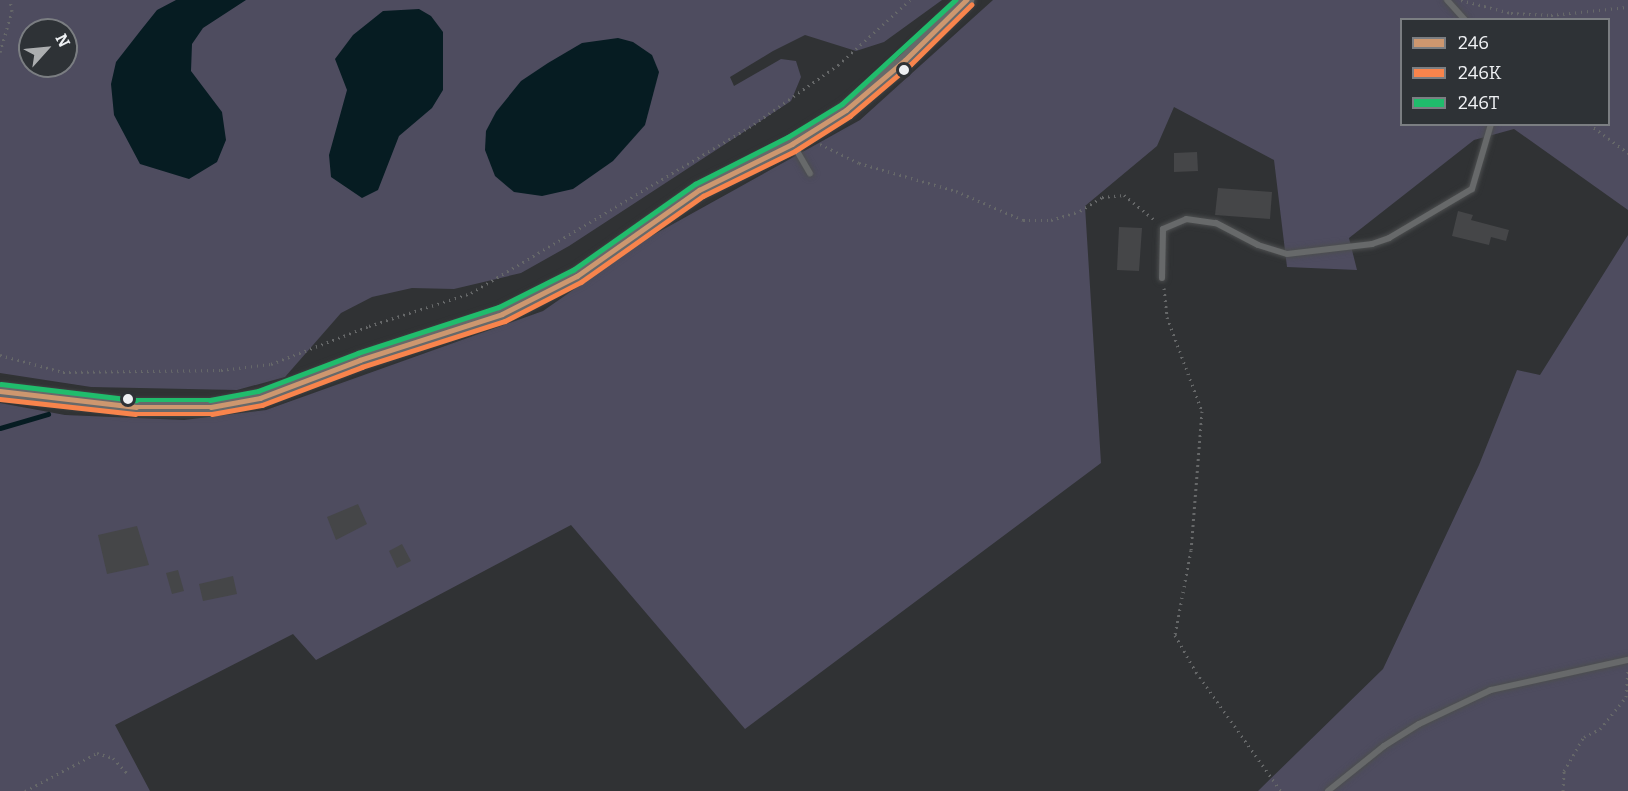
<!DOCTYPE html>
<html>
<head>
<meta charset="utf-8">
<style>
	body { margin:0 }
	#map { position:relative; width:1628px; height:791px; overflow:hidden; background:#303234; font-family:Bitter,serif }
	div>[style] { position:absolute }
	.green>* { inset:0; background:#4e4c5f }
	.water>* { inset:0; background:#061c22 }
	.stream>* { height:4.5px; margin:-2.25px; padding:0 2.25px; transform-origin:2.25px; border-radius:2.25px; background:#061c22 }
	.building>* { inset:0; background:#454648 }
	.path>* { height:3px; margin-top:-1.5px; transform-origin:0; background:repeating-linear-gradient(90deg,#666869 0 1.5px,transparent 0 6px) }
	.roads { filter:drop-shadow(0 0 2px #4c4e4f) drop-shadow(0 0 2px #4c4e4f) }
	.service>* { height:6px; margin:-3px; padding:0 3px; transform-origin:3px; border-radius:3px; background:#67696a }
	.tertiary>* { height:15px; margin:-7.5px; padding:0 7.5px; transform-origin:7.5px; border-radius:7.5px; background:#67696a }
	.bus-1>* { height:4.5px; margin:-2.25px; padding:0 2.25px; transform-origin:2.25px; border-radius:2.25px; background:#cd976f }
	.bus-2>* { height:4.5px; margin:-2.25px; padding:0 2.25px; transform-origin:2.25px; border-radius:2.25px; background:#f8844c }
	.bus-3>* { height:4.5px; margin:-2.25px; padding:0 2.25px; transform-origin:2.25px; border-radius:2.25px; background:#20bc6c }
	.dots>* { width:16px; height:16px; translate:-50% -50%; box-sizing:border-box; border:3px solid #2e3236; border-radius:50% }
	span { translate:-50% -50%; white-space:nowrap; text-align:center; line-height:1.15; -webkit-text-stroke:4.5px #2e3236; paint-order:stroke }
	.legend { position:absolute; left:1400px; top:18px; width:210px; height:108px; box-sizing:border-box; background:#2e3236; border:2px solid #7b7e82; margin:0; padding:8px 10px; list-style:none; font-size:18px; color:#eef0f3 }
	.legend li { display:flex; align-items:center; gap:12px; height:30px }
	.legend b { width:30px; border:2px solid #7b7e82 }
	.north { position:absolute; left:18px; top:18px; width:60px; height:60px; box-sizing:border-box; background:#2e3236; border:2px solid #7b7e82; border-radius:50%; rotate:63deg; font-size:16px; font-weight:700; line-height:24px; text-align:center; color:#eef0f3 }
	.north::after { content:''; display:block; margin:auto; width:21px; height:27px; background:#acaeb0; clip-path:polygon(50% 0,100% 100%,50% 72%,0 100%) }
</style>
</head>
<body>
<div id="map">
	<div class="green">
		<i style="clip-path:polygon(evenodd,0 0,942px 0,884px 42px,856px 51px,805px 35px,773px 51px,730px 77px,734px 86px,781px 59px,796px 61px,801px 77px,791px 101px,569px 246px,521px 273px,454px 289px,412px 288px,372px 297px,341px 313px,285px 377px,237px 390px,91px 387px,0 373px,0 0,30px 30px,66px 30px,66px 66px,30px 66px,30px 30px)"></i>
		<i style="clip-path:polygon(evenodd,993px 0,1628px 0,1628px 210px,1514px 129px,1474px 140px,1349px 238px,1357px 270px,1287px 267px,1274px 160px,1174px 107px,1157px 146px,1085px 206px,1101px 463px,745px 729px,571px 525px,316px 660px,293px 634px,115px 725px,150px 791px,0 791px,0 403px,65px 415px,184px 420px,266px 410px,543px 311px,646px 239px,860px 120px,993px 0,1402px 20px,1608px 20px,1608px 124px,1402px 124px,1402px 20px)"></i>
		<i style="clip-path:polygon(1628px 235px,1628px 791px,1258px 791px,1383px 669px,1479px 465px,1517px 370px,1540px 375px)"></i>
	</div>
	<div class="water">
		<i style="clip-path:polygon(176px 0,246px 0,203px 28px,192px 44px,191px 71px,222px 112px,226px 140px,217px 162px,189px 179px,140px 164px,114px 115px,111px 84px,116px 62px,141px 30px,157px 10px)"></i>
		<i style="clip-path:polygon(419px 9px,431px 16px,443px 32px,443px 90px,432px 108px,399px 136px,378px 190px,362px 198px,331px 177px,329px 155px,347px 90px,335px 59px,353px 35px,383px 11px)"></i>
		<i style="clip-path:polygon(618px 38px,633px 42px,652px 55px,659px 72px,645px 125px,613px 161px,573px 189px,542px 196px,514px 192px,495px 176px,485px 150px,486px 131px,496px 112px,521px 81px,548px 63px,582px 43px)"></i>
	</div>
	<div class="stream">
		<i style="left:0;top:428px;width:50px;rotate:-16.3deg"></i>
	</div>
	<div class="building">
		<i style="clip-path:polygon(1197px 152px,1198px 171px,1174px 172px,1174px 153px)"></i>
		<i style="clip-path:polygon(1218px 188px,1272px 192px,1270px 219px,1215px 215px)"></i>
		<i style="clip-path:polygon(1458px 211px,1473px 215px,1471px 220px,1509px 230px,1506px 241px,1491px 237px,1489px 245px,1452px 236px)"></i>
		<i style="clip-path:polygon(1119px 227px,1142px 228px,1139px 271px,1117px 270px)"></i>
		<i style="clip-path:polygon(358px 504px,367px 524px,336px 540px,327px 517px)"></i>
		<i style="clip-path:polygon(137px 526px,149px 565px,107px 574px,98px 535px)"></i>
		<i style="clip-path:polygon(402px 544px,411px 561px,397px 568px,389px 551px)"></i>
		<i style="clip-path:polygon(178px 570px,184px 591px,172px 594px,166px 573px)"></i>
		<i style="clip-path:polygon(233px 576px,237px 594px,203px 601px,199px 584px)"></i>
	</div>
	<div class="path">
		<i style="left:1461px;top:0;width:52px;rotate:14.6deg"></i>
		<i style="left:1511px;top:13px;width:40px;rotate:2.9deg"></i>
		<i style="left:1551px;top:15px;width:77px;rotate:-5.9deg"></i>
		<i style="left:0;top:52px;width:43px;rotate:-73.7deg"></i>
		<i style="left:12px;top:11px;width:11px;rotate:-100deg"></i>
		<i style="left:1589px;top:124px;width:49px;rotate:36.6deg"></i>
		<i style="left:820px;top:144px;width:43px;rotate:26deg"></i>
		<i style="left:859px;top:163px;width:101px;rotate:16.1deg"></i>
		<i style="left:956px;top:191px;width:73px;rotate:23.4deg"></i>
		<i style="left:1023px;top:220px;width:28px"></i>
		<i style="left:1051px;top:220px;width:30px;rotate:-17deg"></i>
		<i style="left:1080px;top:211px;width:26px;rotate:-32deg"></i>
		<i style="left:1102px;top:197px;width:22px;rotate:-5deg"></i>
		<i style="left:1124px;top:195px;width:41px;rotate:39.1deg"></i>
		<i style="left:1164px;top:288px;width:29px;rotate:84deg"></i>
		<i style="left:1167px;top:317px;width:100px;rotate:69.6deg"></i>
		<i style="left:1202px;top:411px;width:139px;rotate:94.5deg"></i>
		<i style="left:1191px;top:550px;width:86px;rotate:100.7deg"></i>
		<i style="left:1175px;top:635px;width:43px;rotate:60.4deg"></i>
		<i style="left:1196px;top:672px;width:146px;rotate:54.5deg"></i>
		<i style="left:0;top:355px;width:65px;rotate:15.1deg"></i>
		<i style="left:63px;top:372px;width:158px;rotate:-0.7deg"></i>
		<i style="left:221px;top:370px;width:50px;rotate:-6.8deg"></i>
		<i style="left:271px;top:364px;width:105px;rotate:-21.2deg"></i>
		<i style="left:369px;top:326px;width:107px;rotate:-17.9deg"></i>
		<i style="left:471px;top:293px;width:330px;rotate:-30.8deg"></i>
		<i style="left:754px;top:124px;width:103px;rotate:-35.1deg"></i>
		<i style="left:838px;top:65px;width:97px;rotate:-42.1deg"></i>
		<i style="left:25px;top:791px;width:81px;rotate:-27.8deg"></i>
		<i style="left:97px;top:753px;width:17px;rotate:17deg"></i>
		<i style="left:113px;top:758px;width:23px;rotate:47deg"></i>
		<i style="left:1563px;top:791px;width:20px;rotate:-87deg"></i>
		<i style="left:1564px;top:771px;width:39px;rotate:-60deg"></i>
		<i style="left:1584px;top:737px;width:18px;rotate:-27deg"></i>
		<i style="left:1600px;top:729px;width:41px;rotate:-50.9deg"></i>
		<i style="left:1626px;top:697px;width:29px;rotate:-86deg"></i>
	</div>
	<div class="roads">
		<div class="service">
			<i style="left:1447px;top:0;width:27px;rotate:48deg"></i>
			<i style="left:793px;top:144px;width:34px;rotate:60deg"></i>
			<i style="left:1162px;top:278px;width:49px;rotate:-88.8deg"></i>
			<i style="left:1163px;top:229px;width:25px;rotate:-23deg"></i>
			<i style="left:1186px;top:219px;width:30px;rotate:8deg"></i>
			<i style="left:1216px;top:223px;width:47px;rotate:27.6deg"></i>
			<i style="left:1258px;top:245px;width:30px;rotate:17deg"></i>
			<i style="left:1287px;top:254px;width:86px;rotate:-6.7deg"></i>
			<i style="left:1372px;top:244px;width:18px;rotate:-19deg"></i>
			<i style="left:1389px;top:238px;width:96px;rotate:-30.6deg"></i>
			<i style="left:1472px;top:189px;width:68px;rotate:-73.7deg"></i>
			<i style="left:1328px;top:791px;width:72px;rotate:-38.8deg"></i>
			<i style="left:1384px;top:746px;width:41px;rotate:-32.2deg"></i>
			<i style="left:1419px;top:724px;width:80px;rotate:-25.3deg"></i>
			<i style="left:1491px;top:690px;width:140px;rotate:-12.4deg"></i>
		</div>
		<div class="tertiary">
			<i style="left:0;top:391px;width:137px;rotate:6.7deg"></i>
			<i style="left:136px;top:407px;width:75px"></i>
			<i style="left:211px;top:407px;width:50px;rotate:-10.4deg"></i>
			<i style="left:260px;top:398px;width:107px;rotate:-20.8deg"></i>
			<i style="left:360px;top:360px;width:149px;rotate:-17.9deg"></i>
			<i style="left:502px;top:314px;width:84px;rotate:-26.9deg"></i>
			<i style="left:577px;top:276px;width:149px;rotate:-35.2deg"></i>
			<i style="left:699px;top:190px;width:104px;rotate:-26.3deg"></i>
			<i style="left:792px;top:144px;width:64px;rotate:-32.2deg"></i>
			<i style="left:846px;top:110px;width:77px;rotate:-40.3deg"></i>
			<i style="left:905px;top:60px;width:86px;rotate:-44.5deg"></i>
		</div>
	</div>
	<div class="bus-1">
		<i style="left:0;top:391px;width:137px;rotate:6.7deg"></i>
		<i style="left:136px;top:407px;width:75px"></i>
		<i style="left:211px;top:407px;width:50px;rotate:-10.4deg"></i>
		<i style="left:260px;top:398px;width:107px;rotate:-20.8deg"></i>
		<i style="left:360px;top:360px;width:149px;rotate:-17.9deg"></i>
		<i style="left:502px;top:314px;width:84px;rotate:-26.9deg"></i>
		<i style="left:577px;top:276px;width:149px;rotate:-35.2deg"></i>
		<i style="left:699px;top:190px;width:104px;rotate:-26.3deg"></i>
		<i style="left:792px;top:144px;width:64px;rotate:-32.2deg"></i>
		<i style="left:846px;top:110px;width:77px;rotate:-40.3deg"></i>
		<i style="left:905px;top:60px;width:86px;rotate:-44.5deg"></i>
	</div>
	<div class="bus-2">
		<i style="left:0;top:399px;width:136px;rotate:6.3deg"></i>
		<i style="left:135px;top:414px;width:77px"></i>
		<i style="left:212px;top:414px;width:51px;rotate:-10.2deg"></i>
		<i style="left:262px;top:405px;width:107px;rotate:-20.8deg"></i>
		<i style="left:362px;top:367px;width:150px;rotate:-17.8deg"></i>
		<i style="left:505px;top:321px;width:85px;rotate:-27.2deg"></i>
		<i style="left:581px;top:282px;width:149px;rotate:-35.2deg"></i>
		<i style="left:703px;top:196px;width:102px;rotate:-26.1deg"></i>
		<i style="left:795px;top:151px;width:65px;rotate:-32.5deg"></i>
		<i style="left:850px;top:116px;width:79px;rotate:-40.4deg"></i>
		<i style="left:910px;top:65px;width:86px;rotate:-44.5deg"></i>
	</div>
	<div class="bus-3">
		<i style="left:1px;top:384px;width:136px;rotate:6.8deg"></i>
		<i style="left:136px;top:400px;width:74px"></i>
		<i style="left:210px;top:400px;width:49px;rotate:-10.6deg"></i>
		<i style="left:258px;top:391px;width:107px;rotate:-20.8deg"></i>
		<i style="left:358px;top:353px;width:148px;rotate:-18.1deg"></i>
		<i style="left:499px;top:307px;width:83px;rotate:-26.6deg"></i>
		<i style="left:573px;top:270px;width:149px;rotate:-35.2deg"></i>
		<i style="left:695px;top:184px;width:104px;rotate:-26.8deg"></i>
		<i style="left:788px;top:137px;width:63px;rotate:-31.4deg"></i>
		<i style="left:842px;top:104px;width:154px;rotate:-42.6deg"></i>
	</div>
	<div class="dots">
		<i style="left:904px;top:70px;background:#eef0f3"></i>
		<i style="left:128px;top:399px;background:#eef0f3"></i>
	</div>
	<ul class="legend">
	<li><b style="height:8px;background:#cd976f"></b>246</li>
	<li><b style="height:8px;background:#f8844c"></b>246K</li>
	<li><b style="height:8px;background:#20bc6c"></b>246T</li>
	</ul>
	<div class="north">N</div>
</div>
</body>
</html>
